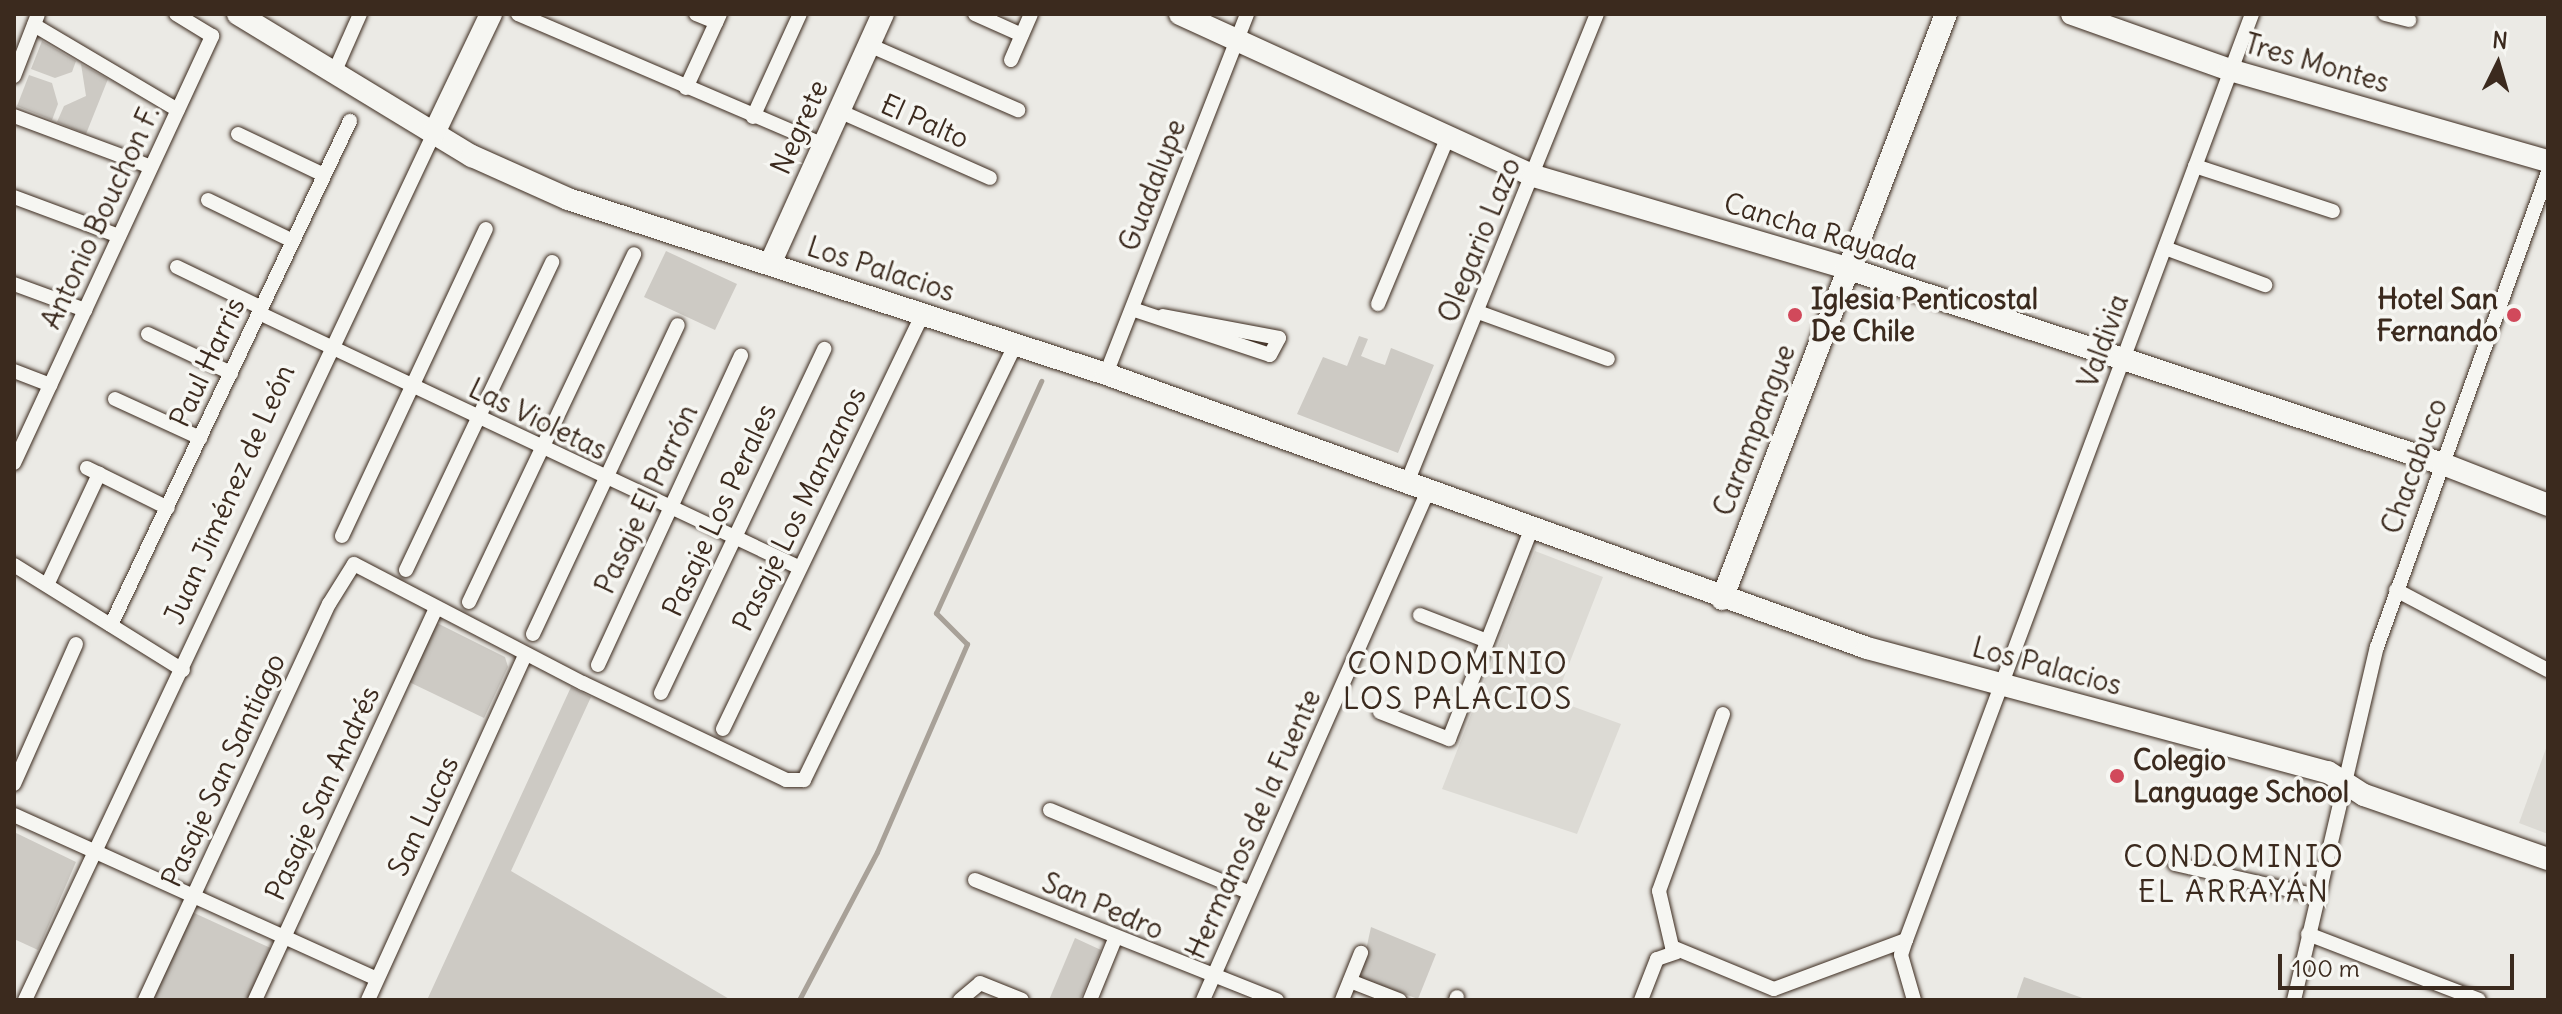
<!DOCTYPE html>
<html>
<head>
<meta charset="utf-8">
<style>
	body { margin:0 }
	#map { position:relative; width:2562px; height:1014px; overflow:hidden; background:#ebeae5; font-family:Delius,sans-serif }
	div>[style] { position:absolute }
	.built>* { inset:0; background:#dcdad4 }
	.green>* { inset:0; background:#cdcac4 }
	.stream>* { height:5px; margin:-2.5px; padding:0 2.5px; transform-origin:2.5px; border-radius:2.5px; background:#a8a198 }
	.roads { filter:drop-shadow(0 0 2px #3b2a1e) drop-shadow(0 0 2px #3b2a1e) }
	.street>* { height:14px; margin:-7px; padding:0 7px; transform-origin:7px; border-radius:7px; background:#f6f6f2 }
	.secondary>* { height:22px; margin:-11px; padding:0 11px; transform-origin:11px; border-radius:11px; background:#f6f6f2 }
	.dots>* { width:22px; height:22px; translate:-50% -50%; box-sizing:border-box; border:4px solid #f6f6f2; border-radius:50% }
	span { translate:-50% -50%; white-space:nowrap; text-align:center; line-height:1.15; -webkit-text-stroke:7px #f6f6f2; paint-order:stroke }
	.street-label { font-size:28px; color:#3b2a1e }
	.poi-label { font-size:28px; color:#3b2a1e; font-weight:700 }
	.left { translate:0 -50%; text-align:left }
	.right { translate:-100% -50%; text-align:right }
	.neighbourhood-label { font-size:30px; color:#3b2a1e; letter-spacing:2px }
	.frame { position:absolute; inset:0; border:16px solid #3b2a1e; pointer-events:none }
	.north { position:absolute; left:2458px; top:24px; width:80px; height:80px; -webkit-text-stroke:6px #f6f6f2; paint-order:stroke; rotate:5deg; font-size:22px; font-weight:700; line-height:32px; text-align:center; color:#3b2a1e }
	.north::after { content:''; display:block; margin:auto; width:28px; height:36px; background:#3b2a1e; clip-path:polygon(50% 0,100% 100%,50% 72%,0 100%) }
	.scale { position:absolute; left:2278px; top:954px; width:236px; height:36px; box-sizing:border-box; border:4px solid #3b2a1e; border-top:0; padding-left:10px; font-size:24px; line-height:28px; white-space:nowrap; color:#3b2a1e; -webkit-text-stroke:6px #f6f6f2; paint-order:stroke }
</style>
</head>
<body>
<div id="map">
	<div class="built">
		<i style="clip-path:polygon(1535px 551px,1603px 577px,1555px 700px,1621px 724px,1577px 834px,1442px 789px)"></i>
		<i style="clip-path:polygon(2548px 743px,2548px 834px,2519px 823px)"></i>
	</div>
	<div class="green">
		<i style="clip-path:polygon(42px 41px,76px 61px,72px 72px,55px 78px,31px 69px)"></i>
		<i style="clip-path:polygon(81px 64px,108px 79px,86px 134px,57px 122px,64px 106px,86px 96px)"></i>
		<i style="clip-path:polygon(29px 75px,52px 83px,58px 104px,52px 120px,17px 106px)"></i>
		<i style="clip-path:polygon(666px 251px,737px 284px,715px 330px,644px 297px)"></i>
		<i style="clip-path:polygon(1359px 336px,1368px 339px,1361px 356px,1376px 362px,1385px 365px,1391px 348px,1434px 365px,1398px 453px,1297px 414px,1323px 357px,1347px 366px)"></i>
		<i style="clip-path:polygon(435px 622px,505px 657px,508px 667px,484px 718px,407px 681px)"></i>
		<i style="clip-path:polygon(571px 687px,591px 697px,511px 871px,731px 1000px,427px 1000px)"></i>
		<i style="clip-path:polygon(14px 832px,76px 862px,38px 950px,14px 939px)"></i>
		<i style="clip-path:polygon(192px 912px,275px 950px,252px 1000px,152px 1000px)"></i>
		<i style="clip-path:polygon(1371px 927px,1436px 954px,1418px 999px,1360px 978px)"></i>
		<i style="clip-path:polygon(1075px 938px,1101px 950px,1080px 1000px,1049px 1000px)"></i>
		<i style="clip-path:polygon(2024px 977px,2088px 1000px,2016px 1000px)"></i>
	</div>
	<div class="stream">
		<i style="left:799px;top:1000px;width:167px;rotate:-62.2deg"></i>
		<i style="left:877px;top:852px;width:227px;rotate:-66.6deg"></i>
		<i style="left:967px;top:644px;width:44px;rotate:-135deg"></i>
		<i style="left:936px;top:613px;width:255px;rotate:-65.6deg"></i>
	</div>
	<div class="roads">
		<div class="street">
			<i style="left:518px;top:14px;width:333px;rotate:23.2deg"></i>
			<i style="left:696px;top:14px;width:22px;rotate:22deg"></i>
			<i style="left:975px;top:14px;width:51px;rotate:24.1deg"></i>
			<i style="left:2385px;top:14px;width:25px;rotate:14deg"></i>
			<i style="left:34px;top:25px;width:167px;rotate:30.6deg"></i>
			<i style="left:869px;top:45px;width:163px;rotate:23.6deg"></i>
			<i style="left:1011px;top:60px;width:50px;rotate:-66.5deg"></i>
			<i style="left:334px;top:73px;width:64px;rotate:-66.2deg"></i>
			<i style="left:14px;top:76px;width:66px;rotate:-68.8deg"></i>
			<i style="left:686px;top:88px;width:81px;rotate:-65.3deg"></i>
			<i style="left:839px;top:111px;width:165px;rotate:23.9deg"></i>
			<i style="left:14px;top:116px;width:146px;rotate:20.4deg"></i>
			<i style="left:753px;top:117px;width:113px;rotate:-65.5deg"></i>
			<i style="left:238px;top:134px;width:95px;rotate:25.5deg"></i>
			<i style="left:2195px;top:166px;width:145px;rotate:18.1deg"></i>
			<i style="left:14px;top:197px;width:112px;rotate:20.4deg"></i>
			<i style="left:208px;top:200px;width:94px;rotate:25.8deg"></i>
			<i style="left:2165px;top:248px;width:107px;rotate:20.3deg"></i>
			<i style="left:177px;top:267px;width:94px;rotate:25.8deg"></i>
			<i style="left:14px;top:284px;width:76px;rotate:20.1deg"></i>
			<i style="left:1378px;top:304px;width:181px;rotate:-67.3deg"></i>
			<i style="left:1132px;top:309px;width:145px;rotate:18.4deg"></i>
			<i style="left:1270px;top:355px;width:19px;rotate:-62deg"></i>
			<i style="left:1279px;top:338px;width:118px;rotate:-169.3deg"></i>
			<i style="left:1478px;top:312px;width:138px;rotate:19.9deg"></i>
			<i style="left:259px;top:313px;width:594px;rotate:25.23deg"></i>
			<i style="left:148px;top:334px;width:92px;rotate:25.2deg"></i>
			<i style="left:14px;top:371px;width:39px;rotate:21deg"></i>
			<i style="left:1106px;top:374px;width:387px;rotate:-68.6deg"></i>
			<i style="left:115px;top:399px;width:94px;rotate:24.6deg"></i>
			<i style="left:14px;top:463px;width:471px;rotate:-65.1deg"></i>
			<i style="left:212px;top:36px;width:42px;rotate:-148.6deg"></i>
			<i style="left:87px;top:468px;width:90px;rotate:26.3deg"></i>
			<i style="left:1406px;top:485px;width:508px;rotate:-67.93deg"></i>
			<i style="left:342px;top:536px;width:339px;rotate:-64.9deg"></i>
			<i style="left:14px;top:565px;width:199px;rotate:31.9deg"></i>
			<i style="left:406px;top:570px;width:341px;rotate:-64.6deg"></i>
			<i style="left:47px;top:585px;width:123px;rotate:-64.9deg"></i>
			<i style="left:2396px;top:590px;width:172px;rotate:27.8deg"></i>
			<i style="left:469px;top:602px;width:385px;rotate:-64.6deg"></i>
			<i style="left:1420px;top:615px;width:72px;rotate:21.2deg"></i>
			<i style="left:111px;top:625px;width:558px;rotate:-64.63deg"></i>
			<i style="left:533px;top:634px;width:341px;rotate:-64.9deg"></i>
			<i style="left:598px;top:665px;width:341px;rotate:-65.2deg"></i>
			<i style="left:661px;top:693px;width:381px;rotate:-64.6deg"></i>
			<i style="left:1380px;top:712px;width:74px;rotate:21.4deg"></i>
			<i style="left:1449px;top:739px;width:225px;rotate:-68.6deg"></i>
			<i style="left:1723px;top:714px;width:188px;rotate:109.9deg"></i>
			<i style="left:1659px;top:891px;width:57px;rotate:76.9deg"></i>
			<i style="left:1672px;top:947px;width:110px;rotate:22.4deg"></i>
			<i style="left:1774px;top:989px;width:141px;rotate:-20.4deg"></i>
			<i style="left:723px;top:729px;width:461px;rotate:-64.3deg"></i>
			<i style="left:14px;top:784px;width:153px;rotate:-66.1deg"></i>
			<i style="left:1050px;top:810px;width:214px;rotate:22.5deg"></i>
			<i style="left:14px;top:815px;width:398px;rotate:24.3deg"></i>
			<i style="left:2175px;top:864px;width:146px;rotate:12.7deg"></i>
			<i style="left:975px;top:880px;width:325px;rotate:21.7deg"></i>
			<i style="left:2308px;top:934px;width:183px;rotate:21.1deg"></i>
			<i style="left:1350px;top:981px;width:53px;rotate:21.2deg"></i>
			<i style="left:25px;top:1000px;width:959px;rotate:-64.74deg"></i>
			<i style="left:145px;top:1000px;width:437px;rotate:-65.1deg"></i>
			<i style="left:329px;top:604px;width:47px;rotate:-58deg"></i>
			<i style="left:354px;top:564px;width:258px;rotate:27.5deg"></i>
			<i style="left:583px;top:683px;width:225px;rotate:25.5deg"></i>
			<i style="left:786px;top:780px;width:18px"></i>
			<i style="left:804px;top:780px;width:485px;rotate:-64.1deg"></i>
			<i style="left:255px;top:1000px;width:431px;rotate:-65.2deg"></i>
			<i style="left:368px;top:1000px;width:380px;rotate:-65.5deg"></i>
			<i style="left:960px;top:1000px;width:26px;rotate:-40deg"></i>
			<i style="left:980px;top:983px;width:45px;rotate:22deg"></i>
			<i style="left:1090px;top:1000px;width:66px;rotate:-67.7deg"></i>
			<i style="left:1203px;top:1000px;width:554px;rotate:-66.16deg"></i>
			<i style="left:1342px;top:1000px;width:51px;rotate:-68deg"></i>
			<i style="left:1456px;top:1000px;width:3px;rotate:-72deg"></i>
			<i style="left:1641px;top:1000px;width:44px;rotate:-68.7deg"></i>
			<i style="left:1657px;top:959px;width:21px;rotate:-19deg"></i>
			<i style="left:1914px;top:1000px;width:47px;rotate:-106.1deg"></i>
			<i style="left:1901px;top:955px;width:16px;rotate:-72deg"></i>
			<i style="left:1906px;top:940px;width:989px;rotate:-69.51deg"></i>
			<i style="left:2294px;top:1000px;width:363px;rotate:-76.8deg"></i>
			<i style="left:2377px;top:647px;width:505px;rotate:-70.2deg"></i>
		</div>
		<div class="secondary">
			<i style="left:238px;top:14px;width:274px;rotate:31.3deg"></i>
			<i style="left:472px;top:156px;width:105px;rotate:24.1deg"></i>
			<i style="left:568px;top:199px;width:566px;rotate:18.02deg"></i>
			<i style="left:1106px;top:374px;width:809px;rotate:19.8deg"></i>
			<i style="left:1867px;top:648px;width:477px;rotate:15.1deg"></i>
			<i style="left:2328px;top:772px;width:43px;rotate:32.6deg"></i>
			<i style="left:2364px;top:795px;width:195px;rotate:19.2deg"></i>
			<i style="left:1180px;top:14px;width:389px;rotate:24.6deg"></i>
			<i style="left:1534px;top:176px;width:325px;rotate:16.4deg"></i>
			<i style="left:1846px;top:268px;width:628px;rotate:18.18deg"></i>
			<i style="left:2443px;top:464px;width:113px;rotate:21.3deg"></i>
			<i style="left:2072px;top:14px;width:168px;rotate:19.5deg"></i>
			<i style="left:2230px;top:70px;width:331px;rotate:16deg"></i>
			<i style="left:434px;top:133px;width:132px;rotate:-64.4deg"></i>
			<i style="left:770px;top:264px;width:274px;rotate:-65.7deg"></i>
			<i style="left:1722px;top:599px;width:626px;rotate:-69.05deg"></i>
		</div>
	</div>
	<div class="dots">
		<i style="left:1795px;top:315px;background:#d1495b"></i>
		<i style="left:2514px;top:315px;background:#d1495b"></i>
		<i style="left:2117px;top:776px;background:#d1495b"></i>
	</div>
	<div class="street-label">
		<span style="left:2317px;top:63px;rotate:16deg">Tres Montes</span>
		<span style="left:925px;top:121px;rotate:24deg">El Palto</span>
		<span style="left:799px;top:127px;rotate:-66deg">Negrete</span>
		<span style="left:1152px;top:185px;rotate:-69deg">Guadalupe</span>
		<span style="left:100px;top:217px;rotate:-65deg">Antonio Bouchon F.</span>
		<span style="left:1821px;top:231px;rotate:17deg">Cancha Rayada</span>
		<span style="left:1479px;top:240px;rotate:-68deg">Olegario Lazo</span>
		<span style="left:881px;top:269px;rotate:18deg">Los Palacios</span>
		<span style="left:2103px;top:341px;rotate:-70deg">Valdivia</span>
		<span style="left:207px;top:362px;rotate:-65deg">Paul Harris</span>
		<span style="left:538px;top:419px;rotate:26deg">Las Violetas</span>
		<span style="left:1754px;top:430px;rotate:-69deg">Carampangue</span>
		<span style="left:2414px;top:466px;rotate:-70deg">Chacabuco</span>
		<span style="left:229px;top:494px;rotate:-66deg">Juan Jiménez de León</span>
		<span style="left:646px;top:499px;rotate:-65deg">Pasaje El Parrón</span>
		<span style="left:799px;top:509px;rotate:-64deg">Pasaje Los Manzanos</span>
		<span style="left:719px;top:510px;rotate:-65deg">Pasaje Los Perales</span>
		<span style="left:2047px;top:666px;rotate:15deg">Los Palacios</span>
		<span style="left:223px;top:770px;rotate:-65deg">Pasaje San Santiago</span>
		<span style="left:322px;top:793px;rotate:-65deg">Pasaje San Andrés</span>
		<span style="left:423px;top:816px;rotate:-65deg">San Lucas</span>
		<span style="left:1253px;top:824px;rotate:-66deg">Hermanos de la Fuente</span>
		<span style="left:1103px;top:906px;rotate:23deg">San Pedro</span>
	</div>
	<div class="poi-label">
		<span class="left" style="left:1811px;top:315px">Iglesia Penticostal<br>De Chile</span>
		<span class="right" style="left:2498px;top:315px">Hotel San<br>Fernando</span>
		<span class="left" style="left:2133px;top:776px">Colegio<br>Language School</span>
	</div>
	<div class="neighbourhood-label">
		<span style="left:1458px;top:680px">CONDOMINIO<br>LOS PALACIOS</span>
		<span style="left:2234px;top:873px">CONDOMINIO<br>EL ARRAYÁN</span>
	</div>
	<div class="frame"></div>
	<div class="north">N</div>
	<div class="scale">100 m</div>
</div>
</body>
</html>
